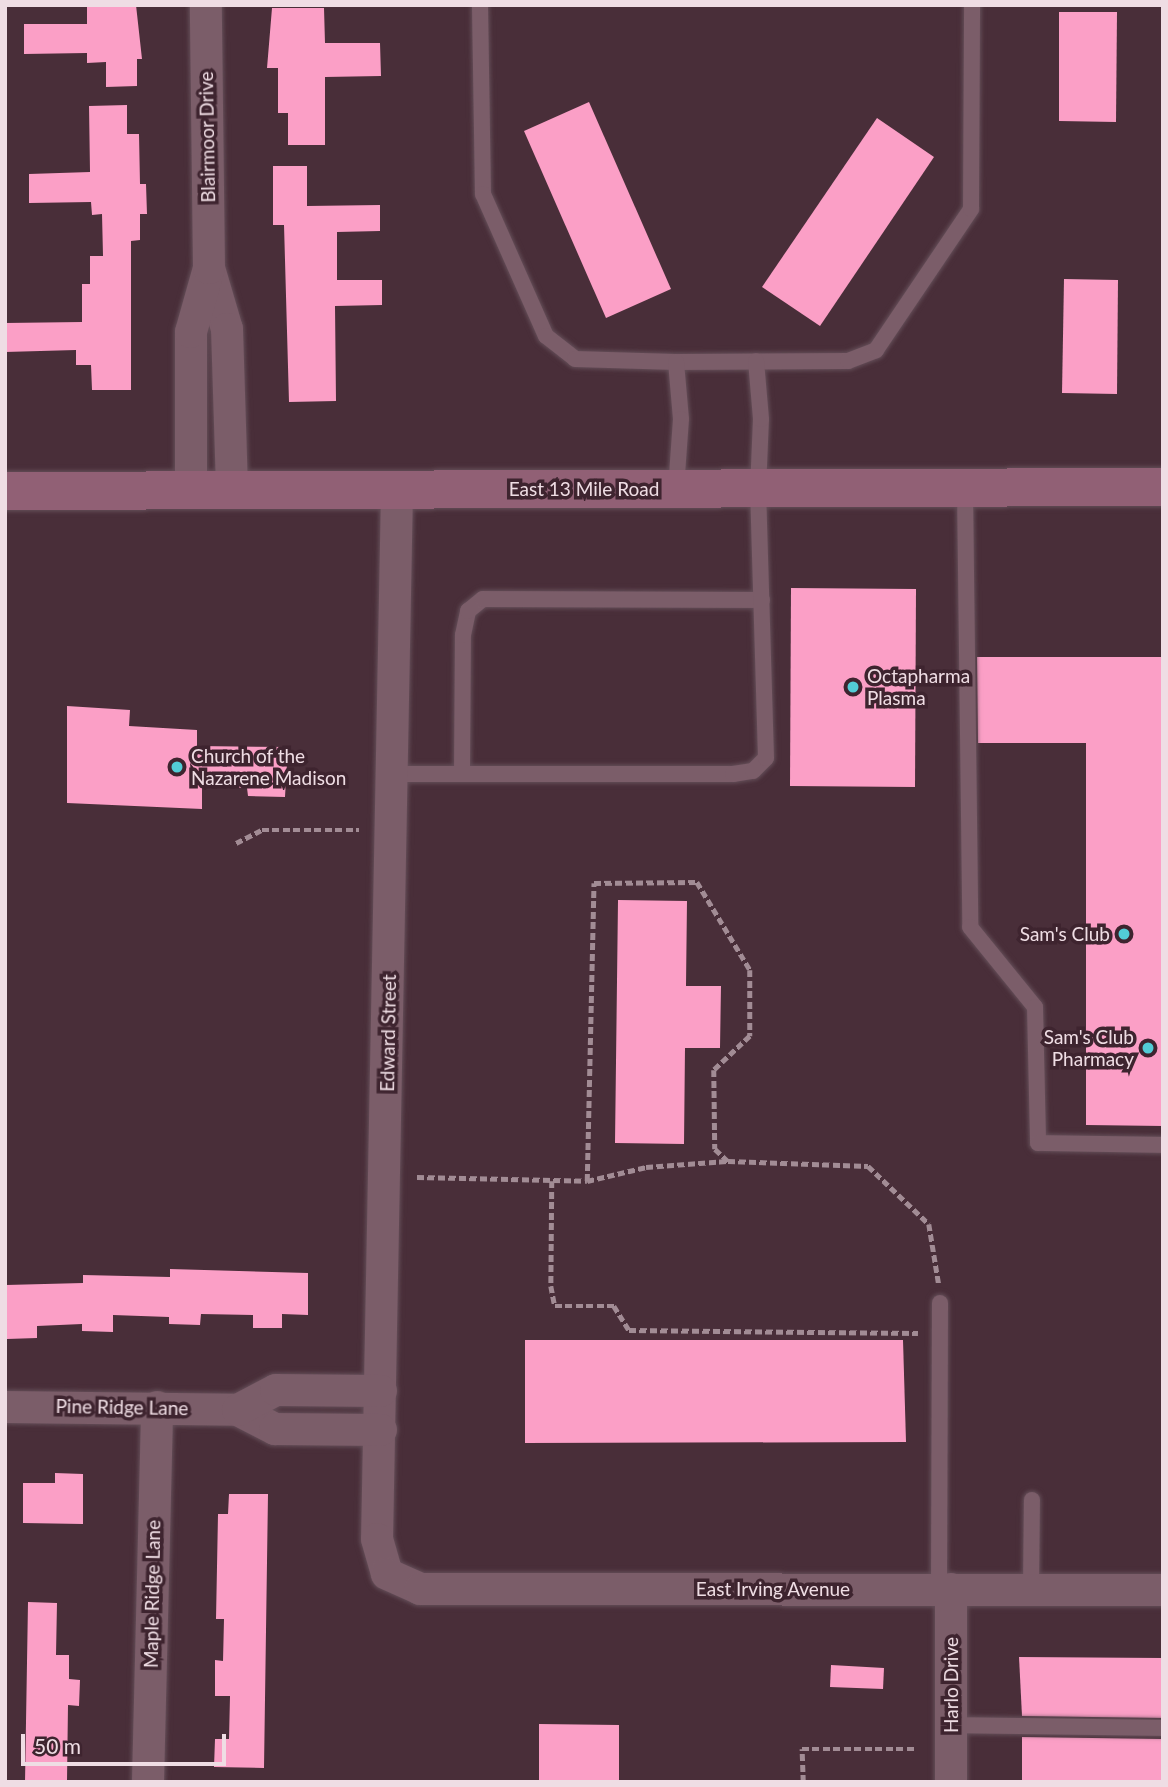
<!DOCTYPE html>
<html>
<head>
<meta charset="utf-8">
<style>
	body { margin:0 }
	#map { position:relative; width:1168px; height:1787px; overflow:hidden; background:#492e39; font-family:Lato,sans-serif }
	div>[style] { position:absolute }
	.building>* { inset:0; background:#fb9fc6 }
	.path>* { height:4.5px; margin-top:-2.25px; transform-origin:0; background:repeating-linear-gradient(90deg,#a28c95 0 7px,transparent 0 10.5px) }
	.roads { filter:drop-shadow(0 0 2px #644e58) drop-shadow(0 0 2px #644e58) }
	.service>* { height:16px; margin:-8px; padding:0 8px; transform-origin:8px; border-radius:8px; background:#7b5d69 }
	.minor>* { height:32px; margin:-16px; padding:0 16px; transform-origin:16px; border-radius:16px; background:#7b5d69 }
	.secondary>* { height:38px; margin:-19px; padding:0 19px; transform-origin:19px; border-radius:19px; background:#916075 }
	.dots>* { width:19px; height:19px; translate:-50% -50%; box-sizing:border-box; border:4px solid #3e242f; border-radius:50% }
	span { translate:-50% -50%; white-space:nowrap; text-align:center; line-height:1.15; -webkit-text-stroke:7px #3e242f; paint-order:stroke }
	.street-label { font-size:19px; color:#efdde4 }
	.poi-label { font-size:19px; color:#efdde4 }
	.left { translate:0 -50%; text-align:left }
	.right { translate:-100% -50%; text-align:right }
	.frame { position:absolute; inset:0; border:7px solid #efdde4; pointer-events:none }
	.scale { position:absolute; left:21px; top:1734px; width:205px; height:32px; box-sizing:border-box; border:4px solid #efdde4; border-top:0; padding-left:9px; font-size:21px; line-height:24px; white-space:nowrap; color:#efdde4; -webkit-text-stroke:5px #3e242f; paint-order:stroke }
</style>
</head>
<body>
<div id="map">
	<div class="building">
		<i style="clip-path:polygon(87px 5px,136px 5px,142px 59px,137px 59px,137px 86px,106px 87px,106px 62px,87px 63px,87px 53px,24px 54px,24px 24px,87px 24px)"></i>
		<i style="clip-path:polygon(272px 8px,324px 8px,325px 43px,380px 43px,381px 76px,325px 77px,325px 145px,288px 145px,288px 113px,278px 113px,278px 68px,267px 68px)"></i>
		<i style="clip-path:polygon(1059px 12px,1117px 12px,1116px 122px,1059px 121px)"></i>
		<i style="clip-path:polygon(589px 102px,671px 289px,606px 318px,524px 131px)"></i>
		<i style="clip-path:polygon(127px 105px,127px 134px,139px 134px,140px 184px,146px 184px,147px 214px,140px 214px,140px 240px,131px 241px,131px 390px,92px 390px,91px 365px,76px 365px,76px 350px,5px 352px,5px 323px,82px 322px,82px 284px,90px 284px,90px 256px,103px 256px,102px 214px,92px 215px,91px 202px,29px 203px,29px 174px,90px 172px,89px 106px)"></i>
		<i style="clip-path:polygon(877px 118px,934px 157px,820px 326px,762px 287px)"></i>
		<i style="clip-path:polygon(273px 166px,307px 166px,307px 206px,380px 205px,380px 231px,337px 232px,337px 280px,382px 280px,382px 305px,335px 306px,336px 401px,289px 402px,284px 225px,273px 225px)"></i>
		<i style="clip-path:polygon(1064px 279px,1118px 280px,1117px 394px,1062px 393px)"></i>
		<i style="clip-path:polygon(791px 588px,916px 589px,915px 787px,790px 786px)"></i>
		<i style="clip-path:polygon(977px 657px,1163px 657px,1163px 1126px,1086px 1125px,1086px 743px,978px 743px)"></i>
		<i style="clip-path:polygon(67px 706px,130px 710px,129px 726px,197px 730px,197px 746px,288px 747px,285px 797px,248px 796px,247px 788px,202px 787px,202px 809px,67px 803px)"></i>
		<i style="clip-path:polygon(618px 900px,687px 901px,686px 986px,721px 986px,720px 1048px,685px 1048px,684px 1144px,615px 1143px)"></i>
		<i style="clip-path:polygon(170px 1269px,308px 1273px,308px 1315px,282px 1314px,282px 1328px,253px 1328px,253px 1315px,201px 1314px,200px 1325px,169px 1324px,169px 1317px,113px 1315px,113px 1332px,82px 1331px,82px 1324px,37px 1326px,37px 1338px,7px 1339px,6px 1285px,83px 1283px,83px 1275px,170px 1277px)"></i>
		<i style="clip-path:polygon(525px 1340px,903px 1340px,906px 1442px,525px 1443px)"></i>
		<i style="clip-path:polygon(55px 1473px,83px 1474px,83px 1524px,23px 1523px,23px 1483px,55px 1483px)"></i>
		<i style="clip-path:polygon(229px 1494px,268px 1494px,264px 1768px,214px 1767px,215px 1739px,229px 1739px,230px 1696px,215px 1696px,215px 1660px,223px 1661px,224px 1619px,216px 1619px,218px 1514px,228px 1514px)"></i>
		<i style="clip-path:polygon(28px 1602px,57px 1603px,56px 1655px,69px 1655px,69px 1679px,80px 1680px,79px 1706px,68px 1705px,67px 1782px,25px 1782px)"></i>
		<i style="clip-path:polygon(1019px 1657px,1163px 1658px,1163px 1718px,1022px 1716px)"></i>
		<i style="clip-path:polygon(831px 1665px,884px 1668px,883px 1689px,830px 1687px)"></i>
		<i style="clip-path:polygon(539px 1724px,619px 1725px,619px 1782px,539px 1782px)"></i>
		<i style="clip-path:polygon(1022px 1737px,1163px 1739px,1163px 1782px,1022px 1782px)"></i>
	</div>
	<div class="path">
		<i style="left:236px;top:843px;width:29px;rotate:-27deg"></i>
		<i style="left:262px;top:830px;width:97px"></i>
		<i style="left:417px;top:1177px;width:170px;rotate:1.3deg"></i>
		<i style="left:587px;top:1181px;width:61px;rotate:-13.3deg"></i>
		<i style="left:646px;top:1167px;width:81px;rotate:-4.2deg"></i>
		<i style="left:552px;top:1181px;width:105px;rotate:90.5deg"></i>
		<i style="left:551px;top:1286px;width:20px;rotate:79deg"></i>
		<i style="left:555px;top:1306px;width:59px"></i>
		<i style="left:614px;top:1306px;width:28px;rotate:58deg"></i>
		<i style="left:629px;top:1330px;width:289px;rotate:0.6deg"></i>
		<i style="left:587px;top:1181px;width:298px;rotate:-88.7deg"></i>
		<i style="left:594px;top:883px;width:103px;rotate:-0.6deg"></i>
		<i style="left:697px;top:882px;width:103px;rotate:58.9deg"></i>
		<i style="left:750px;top:970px;width:66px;rotate:90deg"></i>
		<i style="left:750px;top:1036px;width:50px;rotate:136.6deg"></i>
		<i style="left:714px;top:1070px;width:79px;rotate:89.3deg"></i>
		<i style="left:715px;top:1149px;width:18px;rotate:43deg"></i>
		<i style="left:728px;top:1161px;width:140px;rotate:2deg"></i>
		<i style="left:868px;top:1166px;width:84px;rotate:43.6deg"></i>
		<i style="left:929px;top:1224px;width:62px;rotate:80.7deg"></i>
		<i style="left:803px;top:1782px;width:33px;rotate:-92deg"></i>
		<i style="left:802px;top:1749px;width:115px"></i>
	</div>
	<div class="roads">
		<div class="service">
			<i style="left:480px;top:5px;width:189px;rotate:89.1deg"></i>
			<i style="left:483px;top:194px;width:155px;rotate:66.1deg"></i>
			<i style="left:546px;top:336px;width:37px;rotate:38deg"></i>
			<i style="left:575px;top:359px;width:101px;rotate:1.7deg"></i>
			<i style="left:676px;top:362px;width:172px;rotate:-0.3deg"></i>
			<i style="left:848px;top:361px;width:30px;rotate:-21deg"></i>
			<i style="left:876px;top:350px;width:170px;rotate:-56deg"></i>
			<i style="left:971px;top:209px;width:204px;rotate:-89.7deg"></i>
			<i style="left:676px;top:362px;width:57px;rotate:85deg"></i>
			<i style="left:681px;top:419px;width:70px;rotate:94.1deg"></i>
			<i style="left:965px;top:489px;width:438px;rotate:89.3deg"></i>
			<i style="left:970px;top:927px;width:103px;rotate:50.9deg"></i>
			<i style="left:1035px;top:1007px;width:136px;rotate:88.7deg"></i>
			<i style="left:1038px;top:1143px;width:125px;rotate:0.9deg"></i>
			<i style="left:462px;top:771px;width:136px;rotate:-89.6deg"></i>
			<i style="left:463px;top:635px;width:25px;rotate:-78deg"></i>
			<i style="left:468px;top:611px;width:19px;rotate:-39deg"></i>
			<i style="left:483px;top:599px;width:279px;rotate:0.2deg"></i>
			<i style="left:393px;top:774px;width:340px"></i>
			<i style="left:733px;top:774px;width:20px;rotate:-9deg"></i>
			<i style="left:753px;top:771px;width:18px;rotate:-45deg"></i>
			<i style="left:766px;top:758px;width:268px;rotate:-91.7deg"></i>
			<i style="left:758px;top:490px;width:71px;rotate:-87.6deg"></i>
			<i style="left:761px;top:419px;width:58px;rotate:-94.9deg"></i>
			<i style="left:939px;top:1589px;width:286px;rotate:-89.8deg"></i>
			<i style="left:1031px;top:1589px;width:89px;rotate:-89.4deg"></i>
			<i style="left:951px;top:1725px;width:212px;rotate:0.8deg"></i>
		</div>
		<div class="minor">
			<i style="left:209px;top:268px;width:64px;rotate:73.6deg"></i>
			<i style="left:227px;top:329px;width:161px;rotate:88.2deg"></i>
			<i style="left:191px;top:490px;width:158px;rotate:-90deg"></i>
			<i style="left:191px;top:332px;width:66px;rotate:-74.3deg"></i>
			<i style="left:209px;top:268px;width:263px;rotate:-90.7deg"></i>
			<i style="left:397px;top:490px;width:1049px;rotate:91.09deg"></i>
			<i style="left:377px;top:1539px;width:36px;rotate:74deg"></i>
			<i style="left:387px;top:1574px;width:36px;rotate:24deg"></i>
			<i style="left:420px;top:1589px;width:743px;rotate:0.08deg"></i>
			<i style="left:5px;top:1407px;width:233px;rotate:0.7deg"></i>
			<i style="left:238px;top:1410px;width:42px;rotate:27.2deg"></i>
			<i style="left:275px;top:1429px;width:106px;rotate:0.5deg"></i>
			<i style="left:238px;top:1410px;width:43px;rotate:-27.8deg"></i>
			<i style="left:276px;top:1390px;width:105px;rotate:0.5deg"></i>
			<i style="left:148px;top:1782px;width:375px;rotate:-88.6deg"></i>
			<i style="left:951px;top:1782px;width:193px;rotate:-90deg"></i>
		</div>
		<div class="secondary">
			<i style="left:5px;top:491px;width:1158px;rotate:-0.2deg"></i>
		</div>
	</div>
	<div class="dots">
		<i style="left:853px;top:687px;background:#52ccd6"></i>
		<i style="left:177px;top:767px;background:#52ccd6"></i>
		<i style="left:1124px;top:934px;background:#52ccd6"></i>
		<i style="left:1148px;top:1048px;background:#52ccd6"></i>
	</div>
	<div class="street-label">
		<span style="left:207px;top:137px;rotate:-91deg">Blairmoor Drive</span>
		<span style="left:584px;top:489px">East 13 Mile Road</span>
		<span style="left:388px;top:1033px;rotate:-89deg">Edward Street</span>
		<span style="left:122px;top:1407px;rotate:1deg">Pine Ridge Lane</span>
		<span style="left:773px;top:1589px">East Irving Avenue</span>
		<span style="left:152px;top:1594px;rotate:-89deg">Maple Ridge Lane</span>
		<span style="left:951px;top:1685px;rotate:-90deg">Harlo Drive</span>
	</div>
	<div class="poi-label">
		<span class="left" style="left:867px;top:687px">Octapharma<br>Plasma</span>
		<span class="left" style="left:191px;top:767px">Church of the<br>Nazarene Madison</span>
		<span class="right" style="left:1110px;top:934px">Sam's Club</span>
		<span class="right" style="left:1134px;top:1048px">Sam's Club<br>Pharmacy</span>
	</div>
	<div class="frame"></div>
	<div class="scale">50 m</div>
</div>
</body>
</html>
